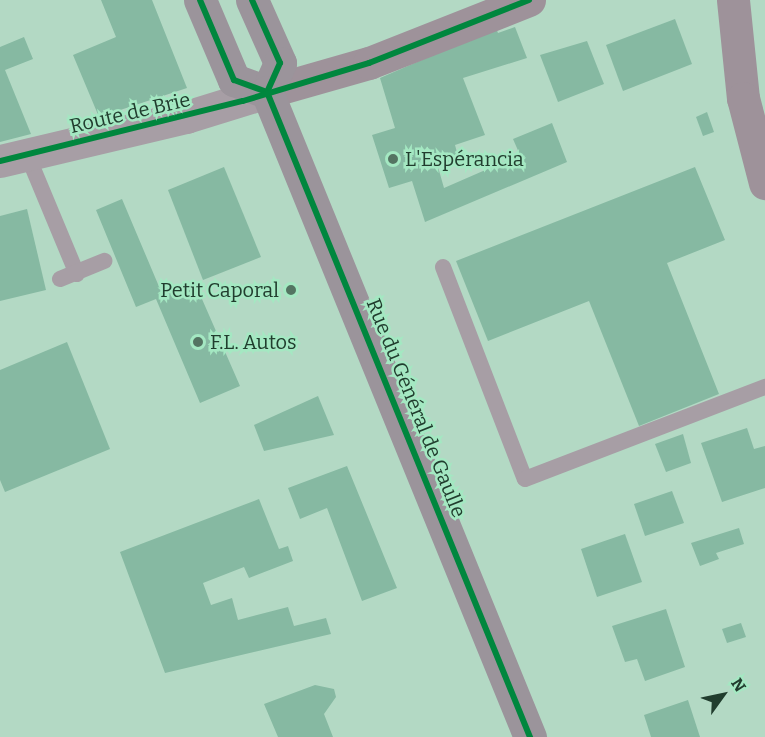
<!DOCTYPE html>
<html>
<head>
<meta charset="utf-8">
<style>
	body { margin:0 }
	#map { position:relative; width:765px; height:737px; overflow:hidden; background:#b3d9c4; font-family:Bitter,serif }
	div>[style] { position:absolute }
	.building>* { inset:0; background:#86b9a2 }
	.lane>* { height:16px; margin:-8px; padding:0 8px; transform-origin:8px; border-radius:8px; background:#a79ea5 }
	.street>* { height:33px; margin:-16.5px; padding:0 16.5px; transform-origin:16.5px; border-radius:16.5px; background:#a79ea5 }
	.secondary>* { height:33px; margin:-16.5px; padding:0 16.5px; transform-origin:16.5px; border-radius:16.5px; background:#9e929a }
	.primary>* { height:33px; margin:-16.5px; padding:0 16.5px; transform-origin:16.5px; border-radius:16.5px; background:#9b949b }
	.cycleway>* { height:6px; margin:-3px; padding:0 3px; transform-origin:3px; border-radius:3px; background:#00873e }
	.dots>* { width:16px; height:16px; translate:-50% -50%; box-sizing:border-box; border:3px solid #a4e8c2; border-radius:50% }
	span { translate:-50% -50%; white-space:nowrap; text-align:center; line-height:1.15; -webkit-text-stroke:5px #a4e8c2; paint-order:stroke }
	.street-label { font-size:20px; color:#213d2e }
	.poi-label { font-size:20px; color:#213d2e }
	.left { translate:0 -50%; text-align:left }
	.right { translate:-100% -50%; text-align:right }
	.north { position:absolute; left:693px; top:665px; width:60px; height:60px; -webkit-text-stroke:4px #a4e8c2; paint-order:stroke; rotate:57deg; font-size:16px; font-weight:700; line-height:24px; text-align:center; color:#213d2e }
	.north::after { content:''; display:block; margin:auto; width:21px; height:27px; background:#213d2e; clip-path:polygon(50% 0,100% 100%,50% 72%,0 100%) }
</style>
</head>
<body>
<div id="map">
	<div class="building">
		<i style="clip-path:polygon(101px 0,152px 0,187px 88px,99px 117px,73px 55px,116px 37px)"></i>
		<i style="clip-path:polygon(675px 19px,692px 64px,623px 91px,606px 45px)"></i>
		<i style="clip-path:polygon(515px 27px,527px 58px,463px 78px,485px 135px,455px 145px,459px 160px,438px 167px,444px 188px,520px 155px,513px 139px,552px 123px,567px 162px,425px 222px,412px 181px,389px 188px,372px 135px,395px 128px,380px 78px,496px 28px,498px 33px)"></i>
		<i style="clip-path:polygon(24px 37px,33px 59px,5px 70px,31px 134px,0 142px,0 47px)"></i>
		<i style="clip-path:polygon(587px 41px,604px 84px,558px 102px,540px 55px)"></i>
		<i style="clip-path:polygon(707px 112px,714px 132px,703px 136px,696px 117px)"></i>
		<i style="clip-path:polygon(224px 167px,261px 257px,203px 280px,168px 190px)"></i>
		<i style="clip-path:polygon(695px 167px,725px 240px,667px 263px,719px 394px,639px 426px,589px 301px,488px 341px,456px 261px)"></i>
		<i style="clip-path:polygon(122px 199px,163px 296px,195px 283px,240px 386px,200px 403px,156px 299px,136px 307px,96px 210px)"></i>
		<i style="clip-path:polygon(27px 209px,46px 290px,0 301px,0 216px)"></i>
		<i style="clip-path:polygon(67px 342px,110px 449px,5px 492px,0 480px,0 370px)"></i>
		<i style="clip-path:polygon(318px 396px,334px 435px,264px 451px,254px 425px)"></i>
		<i style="clip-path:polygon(747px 428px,754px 449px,765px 446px,765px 488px,722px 502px,701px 443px)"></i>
		<i style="clip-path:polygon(683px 434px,691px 463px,666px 472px,655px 444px)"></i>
		<i style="clip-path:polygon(347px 466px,397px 588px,362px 601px,327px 508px,300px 519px,288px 488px)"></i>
		<i style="clip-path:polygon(672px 491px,684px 523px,645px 536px,634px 504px)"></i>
		<i style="clip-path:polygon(259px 499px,279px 549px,288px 546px,293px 561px,249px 578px,244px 567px,203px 583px,211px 605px,232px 598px,238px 620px,288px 607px,294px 626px,326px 618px,331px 634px,165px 673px,120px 552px)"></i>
		<i style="clip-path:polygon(739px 528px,744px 544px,716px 553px,719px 559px,700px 566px,691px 543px)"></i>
		<i style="clip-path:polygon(625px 534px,642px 582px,597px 597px,581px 549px)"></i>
		<i style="clip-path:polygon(666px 609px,685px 667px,645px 681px,637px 659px,625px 662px,612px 626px)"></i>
		<i style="clip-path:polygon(741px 623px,746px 637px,727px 643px,722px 629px)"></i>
		<i style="clip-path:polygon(315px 685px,334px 689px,336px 697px,324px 714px,333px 737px,278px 737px,264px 704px)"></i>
		<i style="clip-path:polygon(688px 700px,700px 737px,651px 737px,644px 715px)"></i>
	</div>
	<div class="lane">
		<i style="left:27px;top:154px;width:130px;rotate:67.4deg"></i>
		<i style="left:443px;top:267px;width:227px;rotate:68.9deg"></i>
		<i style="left:525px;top:479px;width:257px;rotate:-21deg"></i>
		<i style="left:60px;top:279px;width:48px;rotate:-22.2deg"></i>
	</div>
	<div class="street">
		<i style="left:0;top:161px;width:191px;rotate:-13.3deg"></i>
		<i style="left:186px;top:117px;width:85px;rotate:-17.2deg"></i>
	</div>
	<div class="secondary">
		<i style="left:733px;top:0;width:99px;rotate:84.2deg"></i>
		<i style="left:743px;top:98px;width:88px;rotate:75.5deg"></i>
		<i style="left:267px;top:92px;width:106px;rotate:-15.9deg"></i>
		<i style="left:369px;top:63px;width:172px;rotate:-21.5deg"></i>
	</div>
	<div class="primary">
		<i style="left:200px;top:0;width:87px;rotate:67deg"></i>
		<i style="left:234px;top:80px;width:35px;rotate:20deg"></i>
		<i style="left:252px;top:0;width:69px;rotate:66deg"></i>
		<i style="left:280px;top:63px;width:32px;rotate:114deg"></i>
		<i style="left:267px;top:92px;width:697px;rotate:67.82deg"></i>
	</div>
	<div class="cycleway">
		<i style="left:200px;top:0;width:87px;rotate:67deg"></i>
		<i style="left:234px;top:80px;width:35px;rotate:20deg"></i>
		<i style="left:252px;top:0;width:69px;rotate:66deg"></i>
		<i style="left:280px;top:63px;width:32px;rotate:114deg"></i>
		<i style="left:267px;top:92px;width:697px;rotate:67.82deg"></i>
		<i style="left:0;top:161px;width:250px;rotate:-13.9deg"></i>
		<i style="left:243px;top:101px;width:132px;rotate:-16.8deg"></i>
		<i style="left:369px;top:63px;width:172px;rotate:-21.5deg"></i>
	</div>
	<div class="dots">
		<i style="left:393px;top:159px;background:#547462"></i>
		<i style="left:291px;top:290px;background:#547462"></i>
		<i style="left:198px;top:342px;background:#547462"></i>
	</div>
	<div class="street-label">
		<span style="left:130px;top:113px;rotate:-13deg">Route de Brie</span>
		<span style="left:416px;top:408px;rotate:68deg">Rue du Général de Gaulle</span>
	</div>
	<div class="poi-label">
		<span class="left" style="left:405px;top:159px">L'Espérancia</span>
		<span class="right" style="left:279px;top:290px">Petit Caporal</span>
		<span class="left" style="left:210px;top:342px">F.L. Autos</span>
	</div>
	<div class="north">N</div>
</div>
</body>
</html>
